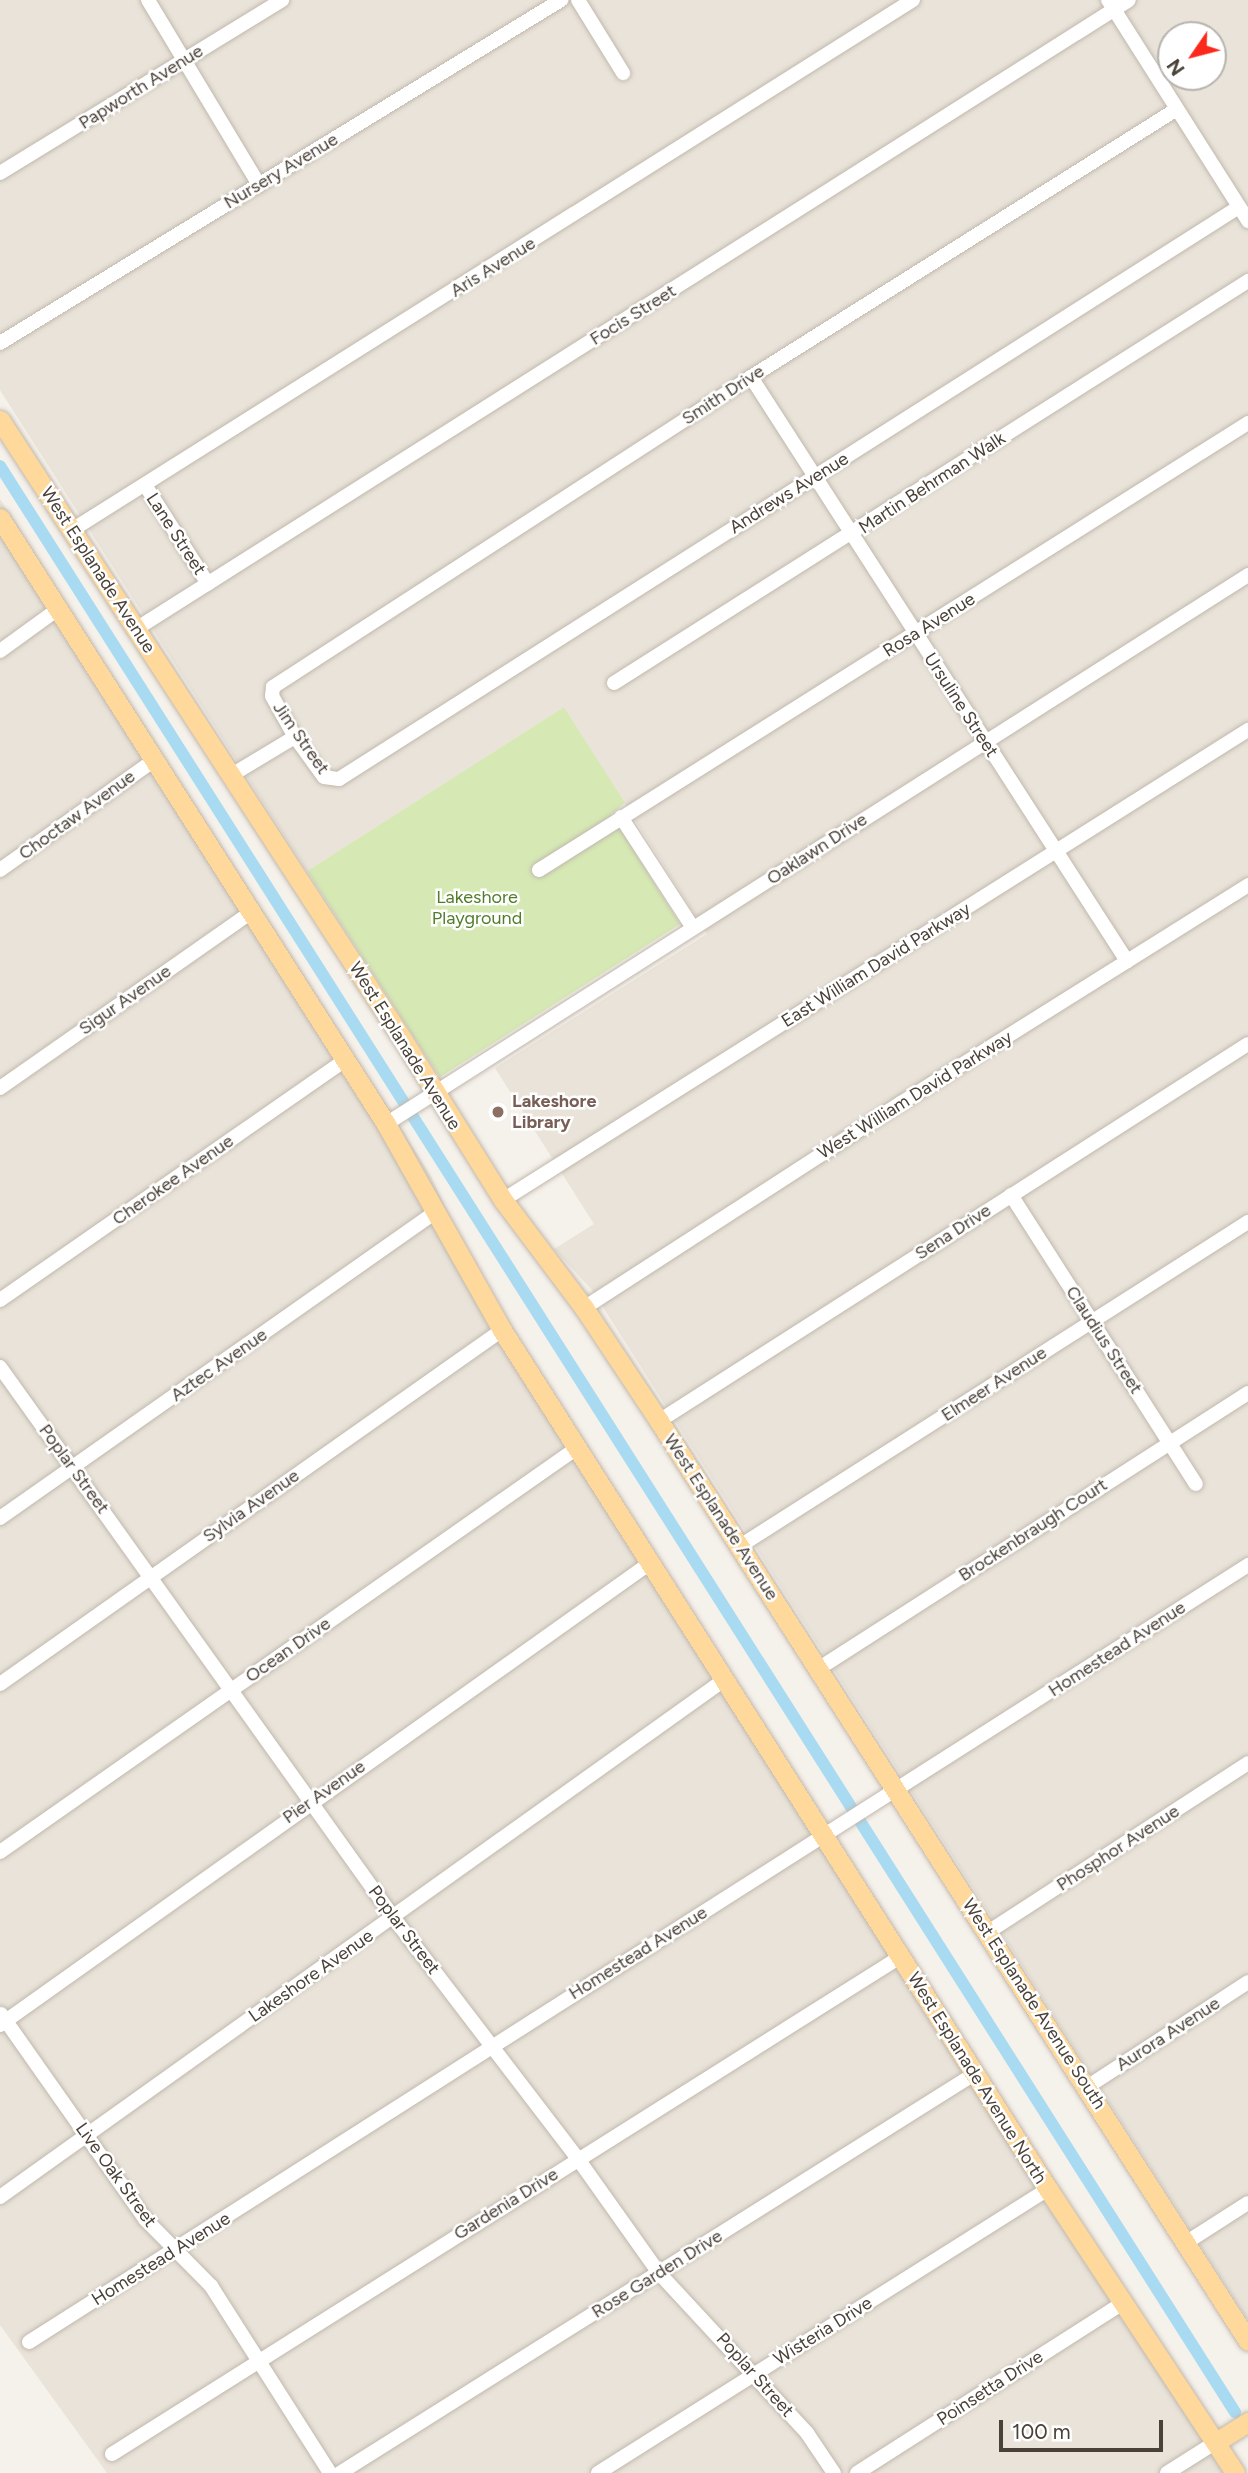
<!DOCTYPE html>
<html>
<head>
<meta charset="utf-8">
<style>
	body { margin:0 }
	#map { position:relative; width:1248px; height:2473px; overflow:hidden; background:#f5f1eb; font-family:Figtree,sans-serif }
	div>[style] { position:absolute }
	.residential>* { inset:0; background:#e9e3d9 }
	.green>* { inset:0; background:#d6e9b4 }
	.canal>* { height:12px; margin:-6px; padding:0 6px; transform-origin:6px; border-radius:6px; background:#a8daf1 }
	.roads { filter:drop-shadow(0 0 2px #c1b8ad) drop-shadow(0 0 2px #c1b8ad) }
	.minor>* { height:14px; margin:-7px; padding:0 7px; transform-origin:7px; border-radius:7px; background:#fff }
	.major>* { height:19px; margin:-9.5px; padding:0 9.5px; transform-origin:9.5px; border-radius:9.5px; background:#fed99b }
	.dots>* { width:19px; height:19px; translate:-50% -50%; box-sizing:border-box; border:4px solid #fff; border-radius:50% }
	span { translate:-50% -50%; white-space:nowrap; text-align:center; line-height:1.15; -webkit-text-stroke:5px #fff; paint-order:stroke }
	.street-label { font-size:18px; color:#4a4138 }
	.park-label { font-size:18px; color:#517d2a }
	.education-label { font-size:18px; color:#785e54; font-weight:700 }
	.left { translate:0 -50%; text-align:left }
	.north { position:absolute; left:1157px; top:21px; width:70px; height:70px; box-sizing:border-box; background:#fff; border:2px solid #b7b3af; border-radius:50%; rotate:235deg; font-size:19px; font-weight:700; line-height:28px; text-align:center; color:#4a4138 }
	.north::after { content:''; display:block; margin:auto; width:24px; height:32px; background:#fb291c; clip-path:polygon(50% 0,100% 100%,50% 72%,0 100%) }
	.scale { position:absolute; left:999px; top:2420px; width:164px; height:32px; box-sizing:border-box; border:4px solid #4a4138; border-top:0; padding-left:9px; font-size:21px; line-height:24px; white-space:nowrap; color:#4a4138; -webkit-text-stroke:5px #fff; paint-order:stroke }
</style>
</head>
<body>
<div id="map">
	<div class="residential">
		<i style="clip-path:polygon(evenodd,0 0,1248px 0,1248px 2320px,592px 1290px,554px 1249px,594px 1224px,495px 1068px,707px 934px,564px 707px,307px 871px,0 390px,0 0,1171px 35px,1213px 35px,1213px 77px,1171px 77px,1171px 35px)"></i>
		<i style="clip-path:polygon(0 499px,430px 1174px,474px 1268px,1236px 2473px,107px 2473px,0 2325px)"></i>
	</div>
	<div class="green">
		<i style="clip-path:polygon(564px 707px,625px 803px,611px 814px,680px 924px,440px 1077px,307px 871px)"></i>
	</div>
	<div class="canal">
		<i style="left:0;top:466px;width:2305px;rotate:57.6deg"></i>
	</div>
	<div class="roads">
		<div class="minor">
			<i style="left:148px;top:0;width:216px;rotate:59deg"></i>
			<i style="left:578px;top:0;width:86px;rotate:58.3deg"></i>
			<i style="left:1108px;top:0;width:262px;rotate:57.6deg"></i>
			<i style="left:1177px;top:109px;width:503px;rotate:147.83deg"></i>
			<i style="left:751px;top:377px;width:570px;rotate:147.04deg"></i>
			<i style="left:273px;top:687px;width:9px;rotate:96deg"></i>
			<i style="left:272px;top:696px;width:47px;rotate:60.7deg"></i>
			<i style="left:295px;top:737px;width:49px;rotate:54.1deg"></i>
			<i style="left:324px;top:777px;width:15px;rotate:8deg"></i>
			<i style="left:339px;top:779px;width:1066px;rotate:-32.44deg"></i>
			<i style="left:0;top:173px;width:331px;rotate:-31.5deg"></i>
			<i style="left:0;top:343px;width:658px;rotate:-31.44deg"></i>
			<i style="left:751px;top:377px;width:695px;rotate:57.23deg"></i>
			<i style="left:145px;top:485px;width:117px;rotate:57.5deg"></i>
			<i style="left:72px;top:530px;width:994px;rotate:-32.22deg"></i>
			<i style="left:136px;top:629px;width:1175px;rotate:-32.35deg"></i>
			<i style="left:0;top:651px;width:72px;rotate:-35.9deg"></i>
			<i style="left:614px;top:683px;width:751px;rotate:-32.38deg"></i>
			<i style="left:230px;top:776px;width:76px;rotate:-31deg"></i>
			<i style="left:621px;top:817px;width:132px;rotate:57deg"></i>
			<i style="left:0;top:870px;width:189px;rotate:-35.5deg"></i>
			<i style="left:539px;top:870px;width:838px;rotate:-32.23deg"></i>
			<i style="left:0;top:1088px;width:307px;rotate:-35deg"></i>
			<i style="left:386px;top:1124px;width:1022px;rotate:-32.49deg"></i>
			<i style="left:1011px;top:1195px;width:343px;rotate:57.4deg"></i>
			<i style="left:503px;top:1200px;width:881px;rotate:-32.25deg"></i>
			<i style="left:0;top:1300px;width:420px;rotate:-34.8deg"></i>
			<i style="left:584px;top:1308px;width:378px;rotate:-32.9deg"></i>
			<i style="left:901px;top:1103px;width:410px;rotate:-32.1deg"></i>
			<i style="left:0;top:1367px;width:676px;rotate:54.45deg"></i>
			<i style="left:393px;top:1917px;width:305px;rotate:52.6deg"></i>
			<i style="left:578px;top:2159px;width:140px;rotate:54.6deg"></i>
			<i style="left:659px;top:2273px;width:218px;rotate:47.2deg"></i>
			<i style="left:807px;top:2433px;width:48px;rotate:56deg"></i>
			<i style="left:659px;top:1421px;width:699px;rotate:-32.62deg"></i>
			<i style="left:0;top:1518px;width:534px;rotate:-35.09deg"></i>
			<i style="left:740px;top:1546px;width:603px;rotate:-32.53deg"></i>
			<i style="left:818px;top:1669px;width:511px;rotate:-32.69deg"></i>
			<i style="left:0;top:1684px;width:614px;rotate:-35.19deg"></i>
			<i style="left:0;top:1852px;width:704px;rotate:-35deg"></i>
			<i style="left:988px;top:1932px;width:310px;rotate:-33deg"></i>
			<i style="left:1px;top:2014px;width:251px;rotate:54.9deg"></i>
			<i style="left:145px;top:2219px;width:94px;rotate:45.4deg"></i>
			<i style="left:211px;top:2286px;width:222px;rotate:57.5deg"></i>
			<i style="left:0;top:2025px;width:797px;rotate:-35.4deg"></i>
			<i style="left:1087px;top:2087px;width:192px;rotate:-33.1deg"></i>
			<i style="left:0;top:2197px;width:890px;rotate:-35.53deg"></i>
			<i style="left:1187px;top:2242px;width:72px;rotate:-32.6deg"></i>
			<i style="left:29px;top:2342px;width:1446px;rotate:-32.51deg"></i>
			<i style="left:112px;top:2454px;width:932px;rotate:-32.24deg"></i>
			<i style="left:340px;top:2473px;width:749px;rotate:-32.18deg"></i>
			<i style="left:598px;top:2473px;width:532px;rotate:-32.26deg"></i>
			<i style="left:857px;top:2473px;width:316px;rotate:-32.6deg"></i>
			<i style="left:1167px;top:2473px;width:58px;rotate:-32.3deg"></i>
		</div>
		<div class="major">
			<i style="left:0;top:420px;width:739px;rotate:56.98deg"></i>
			<i style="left:403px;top:1040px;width:189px;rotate:58deg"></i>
			<i style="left:503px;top:1200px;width:135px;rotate:53.1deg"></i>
			<i style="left:584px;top:1308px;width:136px;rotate:56.4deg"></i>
			<i style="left:659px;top:1421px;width:1092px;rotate:57.37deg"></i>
			<i style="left:0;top:518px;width:718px;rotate:57.5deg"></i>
			<i style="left:386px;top:1124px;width:236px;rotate:60.6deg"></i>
			<i style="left:502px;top:1330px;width:1018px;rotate:57.56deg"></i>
			<i style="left:1048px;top:2189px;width:340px;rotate:56.6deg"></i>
			<i style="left:1216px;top:2442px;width:38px;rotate:-32deg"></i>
		</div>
	</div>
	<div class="dots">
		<i style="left:498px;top:1112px;background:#8d6e63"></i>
	</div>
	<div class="street-label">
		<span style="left:141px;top:87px;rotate:-32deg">Papworth Avenue</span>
		<span style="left:281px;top:171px;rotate:-31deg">Nursery Avenue</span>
		<span style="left:493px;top:267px;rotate:-32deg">Aris Avenue</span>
		<span style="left:633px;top:315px;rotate:-32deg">Focis Street</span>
		<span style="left:723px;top:395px;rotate:-33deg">Smith Drive</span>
		<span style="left:932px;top:483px;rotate:-33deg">Martin Behrman Walk</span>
		<span style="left:789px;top:493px;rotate:-32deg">Andrews Avenue</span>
		<span style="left:176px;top:534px;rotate:57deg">Lane Street</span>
		<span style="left:98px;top:570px;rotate:57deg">West Esplanade Avenue</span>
		<span style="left:929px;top:625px;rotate:-32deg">Rosa Avenue</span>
		<span style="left:961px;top:705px;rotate:57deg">Ursuline Street</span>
		<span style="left:301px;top:738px;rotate:55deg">Jim Street</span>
		<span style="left:77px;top:815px;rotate:-36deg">Choctaw Avenue</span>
		<span style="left:817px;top:849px;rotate:-33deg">Oaklawn Drive</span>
		<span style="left:876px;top:965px;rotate:-32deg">East William David Parkway</span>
		<span style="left:125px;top:1000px;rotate:-35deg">Sigur Avenue</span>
		<span style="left:405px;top:1046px;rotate:58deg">West Esplanade Avenue</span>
		<span style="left:915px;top:1095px;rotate:-32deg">West William David Parkway</span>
		<span style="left:173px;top:1180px;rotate:-35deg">Cherokee Avenue</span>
		<span style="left:953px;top:1232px;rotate:-33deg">Sena Drive</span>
		<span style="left:1104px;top:1340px;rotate:57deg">Claudius Street</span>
		<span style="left:219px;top:1365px;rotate:-35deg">Aztec Avenue</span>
		<span style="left:994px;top:1384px;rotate:-33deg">Elmeer Avenue</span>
		<span style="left:74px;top:1469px;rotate:54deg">Poplar Street</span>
		<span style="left:251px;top:1506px;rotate:-35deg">Sylvia Avenue</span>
		<span style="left:721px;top:1517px;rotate:57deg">West Esplanade Avenue</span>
		<span style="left:1033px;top:1530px;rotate:-33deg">Brockenbraugh Court</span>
		<span style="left:1117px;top:1649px;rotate:-33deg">Homestead Avenue</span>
		<span style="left:288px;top:1650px;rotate:-35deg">Ocean Drive</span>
		<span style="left:324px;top:1792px;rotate:-35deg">Pier Avenue</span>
		<span style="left:1118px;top:1848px;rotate:-33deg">Phosphor Avenue</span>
		<span style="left:404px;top:1930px;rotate:53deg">Poplar Street</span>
		<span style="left:638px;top:1953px;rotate:-32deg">Homestead Avenue</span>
		<span style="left:311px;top:1976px;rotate:-35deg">Lakeshore Avenue</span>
		<span style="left:1034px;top:2004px;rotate:57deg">West Esplanade Avenue South</span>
		<span style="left:1168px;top:2034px;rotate:-33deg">Aurora Avenue</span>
		<span style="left:977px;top:2078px;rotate:58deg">West Esplanade Avenue North</span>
		<span style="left:116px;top:2175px;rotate:54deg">Live Oak Street</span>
		<span style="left:506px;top:2204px;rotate:-32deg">Gardenia Drive</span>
		<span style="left:161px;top:2259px;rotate:-32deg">Homestead Avenue</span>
		<span style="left:657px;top:2274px;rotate:-32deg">Rose Garden Drive</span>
		<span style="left:823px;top:2331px;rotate:-32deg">Wisteria Drive</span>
		<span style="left:755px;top:2375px;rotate:48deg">Poplar Street</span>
		<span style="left:990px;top:2388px;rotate:-33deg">Poinsetta Drive</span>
	</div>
	<div class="park-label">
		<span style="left:477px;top:908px">Lakeshore<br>Playground</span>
	</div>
	<div class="education-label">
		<span class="left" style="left:512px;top:1112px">Lakeshore<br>Library</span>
	</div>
	<div class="north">N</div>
	<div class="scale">100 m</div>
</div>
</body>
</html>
